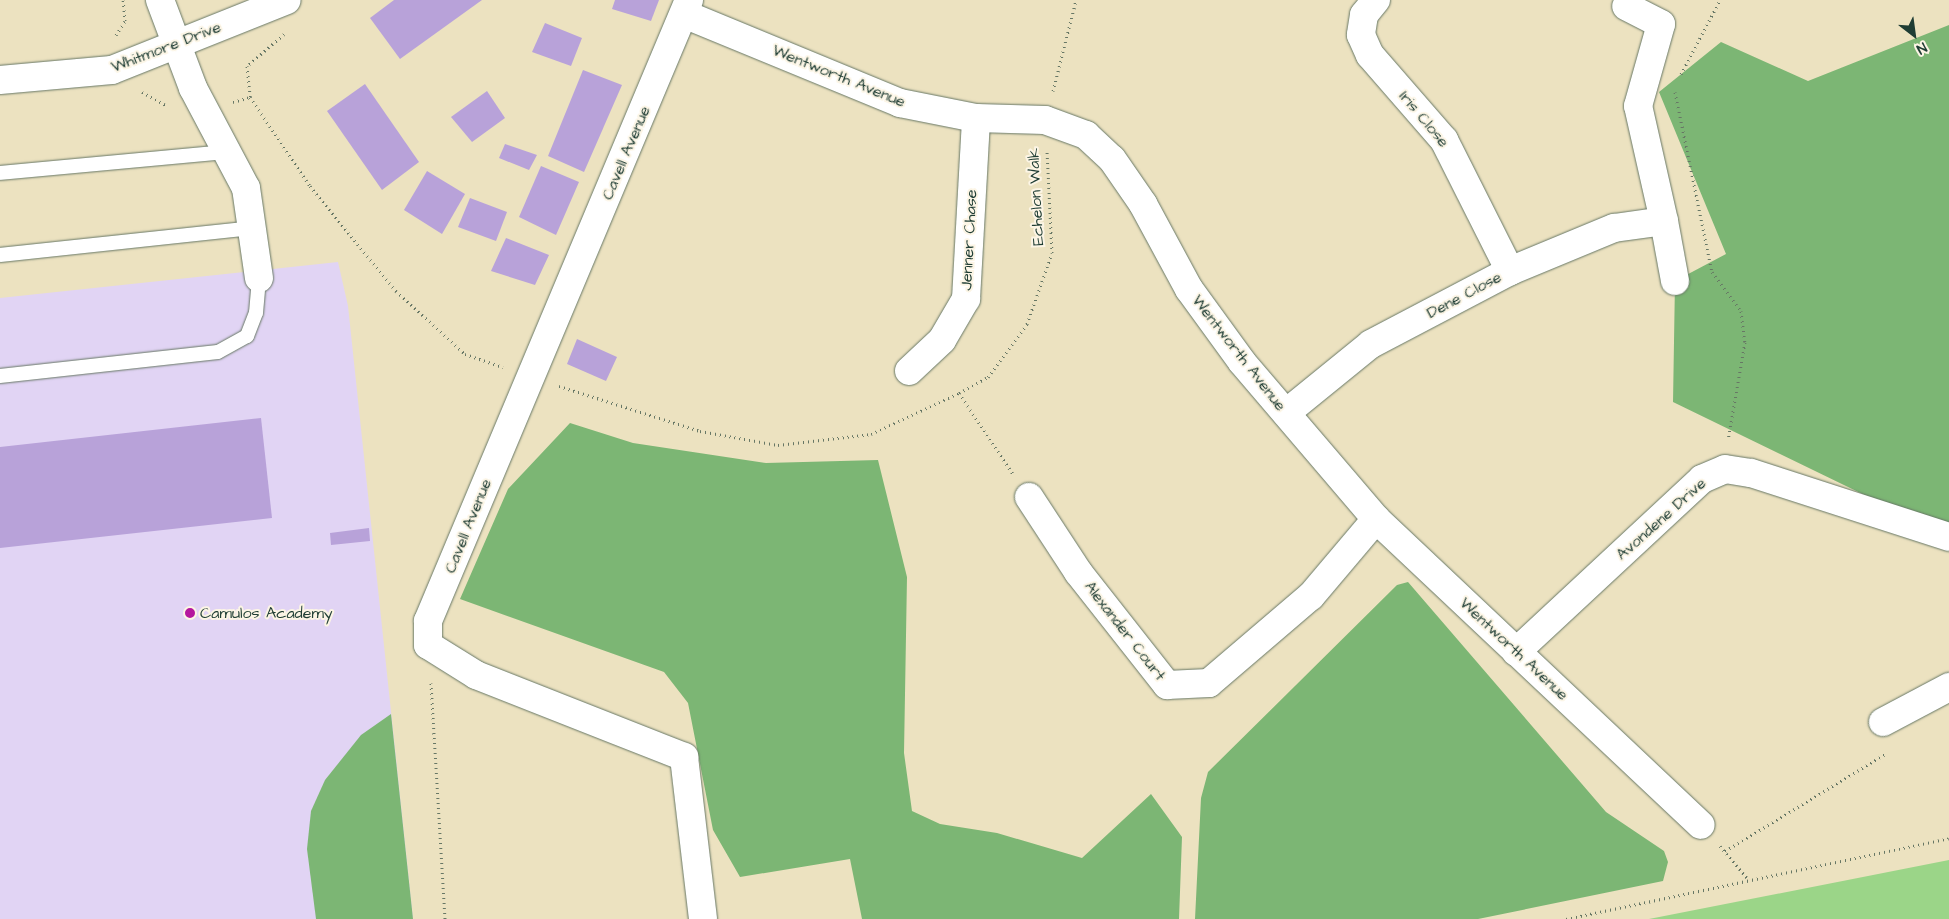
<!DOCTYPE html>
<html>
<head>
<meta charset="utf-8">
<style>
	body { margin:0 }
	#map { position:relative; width:1949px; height:919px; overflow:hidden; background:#ece2c0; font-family:"Architects Daughter",sans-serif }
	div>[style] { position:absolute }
	.built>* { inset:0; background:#e1d4f4 }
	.green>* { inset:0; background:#9bd588 }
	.forest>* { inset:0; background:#7cb674 }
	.building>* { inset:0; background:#b8a2d9 }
	.path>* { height:3px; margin-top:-1.5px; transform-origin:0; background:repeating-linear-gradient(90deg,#677765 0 1px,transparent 0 5px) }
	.roads { filter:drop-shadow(0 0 1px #677765) drop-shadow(0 0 1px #677765) }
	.lane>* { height:14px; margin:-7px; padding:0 7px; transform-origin:7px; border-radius:7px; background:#fff }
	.street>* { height:28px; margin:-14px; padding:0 14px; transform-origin:14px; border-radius:14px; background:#fff }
	.dots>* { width:14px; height:14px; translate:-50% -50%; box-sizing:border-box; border:2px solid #fcf5e5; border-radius:50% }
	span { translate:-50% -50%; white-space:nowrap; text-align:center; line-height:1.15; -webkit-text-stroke:4px #fcf5e5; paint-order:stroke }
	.street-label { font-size:16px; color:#1f3d34 }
	.poi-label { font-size:16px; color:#1f3d34 }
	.left { translate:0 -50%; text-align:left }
	.north { position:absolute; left:1889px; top:10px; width:50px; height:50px; -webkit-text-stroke:4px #fcf5e5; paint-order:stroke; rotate:150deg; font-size:14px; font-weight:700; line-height:20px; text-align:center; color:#1f3d34 }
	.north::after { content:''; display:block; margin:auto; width:18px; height:22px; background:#1f3d34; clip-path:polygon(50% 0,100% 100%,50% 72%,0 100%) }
</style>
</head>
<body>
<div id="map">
	<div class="built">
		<i style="clip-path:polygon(338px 262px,348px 306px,413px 919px,0 919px,0 298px)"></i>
	</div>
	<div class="green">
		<i style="clip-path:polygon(1949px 860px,1949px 919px,1649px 919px)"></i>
	</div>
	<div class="forest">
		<i style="clip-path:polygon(1949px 25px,1949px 536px,1673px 402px,1675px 281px,1726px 254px,1659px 92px,1721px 42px,1808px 81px)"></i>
		<i style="clip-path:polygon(570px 423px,633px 443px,766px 463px,878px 460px,907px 577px,904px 753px,912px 811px,940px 824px,997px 833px,1082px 858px,1151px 794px,1182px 837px,1179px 919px,862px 919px,850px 859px,740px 877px,713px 830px,688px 703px,664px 672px,460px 599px,508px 489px)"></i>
		<i style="clip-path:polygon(1408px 582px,1606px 812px,1664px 851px,1668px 862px,1663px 881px,1478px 919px,1195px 919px,1201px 798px,1208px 772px,1397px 585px)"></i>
		<i style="clip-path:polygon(391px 714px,413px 919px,316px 919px,307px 849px,311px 811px,325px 780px,361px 735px)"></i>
	</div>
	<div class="building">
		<i style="clip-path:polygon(394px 0,482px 0,400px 59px,370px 18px)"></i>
		<i style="clip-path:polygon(615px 0,659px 0,651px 21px,612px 9px)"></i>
		<i style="clip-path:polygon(545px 23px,582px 38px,571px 66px,532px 52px)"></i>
		<i style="clip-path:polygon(583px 70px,622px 85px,584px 172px,548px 156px)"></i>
		<i style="clip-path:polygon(365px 84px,419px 162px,382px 190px,327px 111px)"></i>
		<i style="clip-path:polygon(487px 91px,505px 118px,472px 142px,451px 117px)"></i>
		<i style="clip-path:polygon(505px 144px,537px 155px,529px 170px,499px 158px)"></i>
		<i style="clip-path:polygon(541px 166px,579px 182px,556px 235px,519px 217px)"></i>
		<i style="clip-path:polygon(427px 171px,465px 194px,442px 234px,404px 210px)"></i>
		<i style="clip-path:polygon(470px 198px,507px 212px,496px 241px,458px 227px)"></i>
		<i style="clip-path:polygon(506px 238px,549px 255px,535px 285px,491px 271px)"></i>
		<i style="clip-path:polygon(577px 339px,617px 357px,606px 381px,567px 364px)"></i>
		<i style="clip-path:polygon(261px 418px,272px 518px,0 548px,0 447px)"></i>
		<i style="clip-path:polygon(369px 528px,370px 541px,331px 545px,330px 533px)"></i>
	</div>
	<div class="path">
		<i style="left:284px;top:34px;width:49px;rotate:139.1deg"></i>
		<i style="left:247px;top:66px;width:31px;rotate:84deg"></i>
		<i style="left:250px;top:97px;width:107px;rotate:56deg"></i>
		<i style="left:310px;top:186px;width:136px;rotate:50.7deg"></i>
		<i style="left:396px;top:291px;width:93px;rotate:42.4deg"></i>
		<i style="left:465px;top:354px;width:40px;rotate:18.9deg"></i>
		<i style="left:116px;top:35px;width:17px;rotate:-57deg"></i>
		<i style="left:125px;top:21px;width:21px;rotate:-95deg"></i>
		<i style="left:1681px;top:74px;width:84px;rotate:-62.2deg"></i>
		<i style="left:1053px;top:91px;width:94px;rotate:-75.8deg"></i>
		<i style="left:142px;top:92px;width:29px;rotate:29deg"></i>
		<i style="left:1675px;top:92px;width:184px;rotate:78.4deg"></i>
		<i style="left:1712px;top:272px;width:49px;rotate:53.4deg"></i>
		<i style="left:1741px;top:311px;width:31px;rotate:83deg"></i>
		<i style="left:1745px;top:342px;width:99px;rotate:99.8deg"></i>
		<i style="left:233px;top:102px;width:18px;rotate:-16deg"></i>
		<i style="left:559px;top:386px;width:148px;rotate:17.7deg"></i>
		<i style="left:700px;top:431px;width:79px;rotate:10.2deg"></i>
		<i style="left:778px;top:445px;width:94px;rotate:-6.7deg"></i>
		<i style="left:871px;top:434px;width:97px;rotate:-25deg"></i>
		<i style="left:959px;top:393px;width:33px;rotate:-29deg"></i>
		<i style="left:988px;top:377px;width:66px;rotate:-53.7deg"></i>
		<i style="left:1027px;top:324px;width:75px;rotate:-70.6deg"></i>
		<i style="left:1052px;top:253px;width:101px;rotate:-92.8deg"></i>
		<i style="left:959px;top:393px;width:97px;rotate:56.3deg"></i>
		<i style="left:431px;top:683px;width:236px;rotate:86.6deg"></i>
		<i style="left:1720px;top:846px;width:43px;rotate:49.7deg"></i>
		<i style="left:1725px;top:851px;width:189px;rotate:-31.2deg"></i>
		<i style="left:1566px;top:919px;width:391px;rotate:-11.9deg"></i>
	</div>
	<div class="roads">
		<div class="lane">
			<i style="left:0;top:173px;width:228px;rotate:-5.3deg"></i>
			<i style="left:0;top:255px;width:253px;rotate:-6.1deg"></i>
			<i style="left:0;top:376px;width:219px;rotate:-6.3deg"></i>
			<i style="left:218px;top:352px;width:33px;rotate:-29deg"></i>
			<i style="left:247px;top:336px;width:25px;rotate:-69deg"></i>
			<i style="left:256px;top:313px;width:35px;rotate:-85deg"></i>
		</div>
		<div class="street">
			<i style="left:160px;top:0;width:94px;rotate:69.4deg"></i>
			<i style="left:193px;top:88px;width:113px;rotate:62.1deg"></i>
			<i style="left:246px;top:188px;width:91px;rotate:81.8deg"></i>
			<i style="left:689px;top:0;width:674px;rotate:112.8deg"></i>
			<i style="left:428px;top:621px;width:24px;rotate:90deg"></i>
			<i style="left:428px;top:645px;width:57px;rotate:32deg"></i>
			<i style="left:476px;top:675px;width:224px;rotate:21.5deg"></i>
			<i style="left:684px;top:757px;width:163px;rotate:83.3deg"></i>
			<i style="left:1376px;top:0;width:19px;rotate:129deg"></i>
			<i style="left:1364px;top:15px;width:20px;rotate:99deg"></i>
			<i style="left:1361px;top:35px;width:22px;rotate:66deg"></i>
			<i style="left:1370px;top:55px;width:113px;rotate:49deg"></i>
			<i style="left:1444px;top:140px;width:147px;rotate:63.3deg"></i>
			<i style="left:684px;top:14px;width:234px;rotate:22.4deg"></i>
			<i style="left:900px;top:103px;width:77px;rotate:11.2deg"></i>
			<i style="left:976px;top:118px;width:69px;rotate:1.7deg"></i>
			<i style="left:1045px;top:120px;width:44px;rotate:20.1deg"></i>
			<i style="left:1086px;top:135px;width:35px;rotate:43deg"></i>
			<i style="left:1112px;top:159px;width:55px;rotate:55.4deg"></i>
			<i style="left:1143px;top:204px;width:97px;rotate:61.6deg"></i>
			<i style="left:1189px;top:289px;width:90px;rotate:54deg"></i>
			<i style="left:1242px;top:362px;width:206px;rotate:49.5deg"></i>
			<i style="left:1376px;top:519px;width:446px;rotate:43.3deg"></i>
			<i style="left:0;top:80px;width:112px;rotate:-5.1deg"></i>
			<i style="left:112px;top:70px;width:188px;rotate:-21.8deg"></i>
			<i style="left:1664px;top:221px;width:61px;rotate:79.6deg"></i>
			<i style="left:909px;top:371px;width:45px;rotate:-43.2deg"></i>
			<i style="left:942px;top:340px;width:48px;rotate:-59.7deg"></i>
			<i style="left:966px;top:299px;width:181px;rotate:-86.8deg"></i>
			<i style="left:1286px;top:413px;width:109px;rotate:-39.1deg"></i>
			<i style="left:1371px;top:344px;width:157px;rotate:-27.7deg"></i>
			<i style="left:1510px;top:271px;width:113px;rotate:-22.5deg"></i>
			<i style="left:1614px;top:228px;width:50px;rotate:-8deg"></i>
			<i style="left:1664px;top:221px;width:118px;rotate:-102.7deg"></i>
			<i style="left:1638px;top:106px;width:85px;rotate:-74.3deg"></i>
			<i style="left:1661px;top:24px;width:39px;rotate:-153deg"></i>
			<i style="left:1029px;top:497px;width:90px;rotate:56.8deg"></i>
			<i style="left:1078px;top:572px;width:144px;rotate:51.8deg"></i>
			<i style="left:1167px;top:685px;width:42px;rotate:-2.7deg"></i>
			<i style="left:1209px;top:683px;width:134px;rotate:-40.5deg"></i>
			<i style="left:1311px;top:596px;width:101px;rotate:-49.8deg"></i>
			<i style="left:1516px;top:652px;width:254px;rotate:-42.9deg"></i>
			<i style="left:1702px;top:479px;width:25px;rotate:-23deg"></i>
			<i style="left:1725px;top:469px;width:26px;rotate:9deg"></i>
			<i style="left:1751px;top:473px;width:208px;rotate:17.9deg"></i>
			<i style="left:1883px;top:722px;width:75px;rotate:-27.9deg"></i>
		</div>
	</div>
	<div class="dots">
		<i style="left:190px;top:613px;background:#b5179e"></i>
	</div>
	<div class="street-label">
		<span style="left:166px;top:47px;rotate:-21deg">Whitmore Drive</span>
		<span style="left:839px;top:76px;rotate:22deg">Wentworth Avenue</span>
		<span style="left:1424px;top:119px;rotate:50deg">Iris Close</span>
		<span style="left:626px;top:153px;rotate:-67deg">Cavell Avenue</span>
		<span style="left:1036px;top:197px;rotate:-93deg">Echelon Walk</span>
		<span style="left:969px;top:240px;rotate:-87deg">Jenner Chase</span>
		<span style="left:1464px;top:295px;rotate:-28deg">Dene Close</span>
		<span style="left:1239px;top:353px;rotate:52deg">Wentworth Avenue</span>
		<span style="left:1661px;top:519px;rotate:-42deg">Avondene Drive</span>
		<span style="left:468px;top:526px;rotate:-68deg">Cavell Avenue</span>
		<span style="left:1125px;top:631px;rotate:52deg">Alexander Court</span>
		<span style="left:1514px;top:649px;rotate:43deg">Wentworth Avenue</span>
	</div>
	<div class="poi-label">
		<span class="left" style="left:200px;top:613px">Camulos Academy</span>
	</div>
	<div class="north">N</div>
</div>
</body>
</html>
